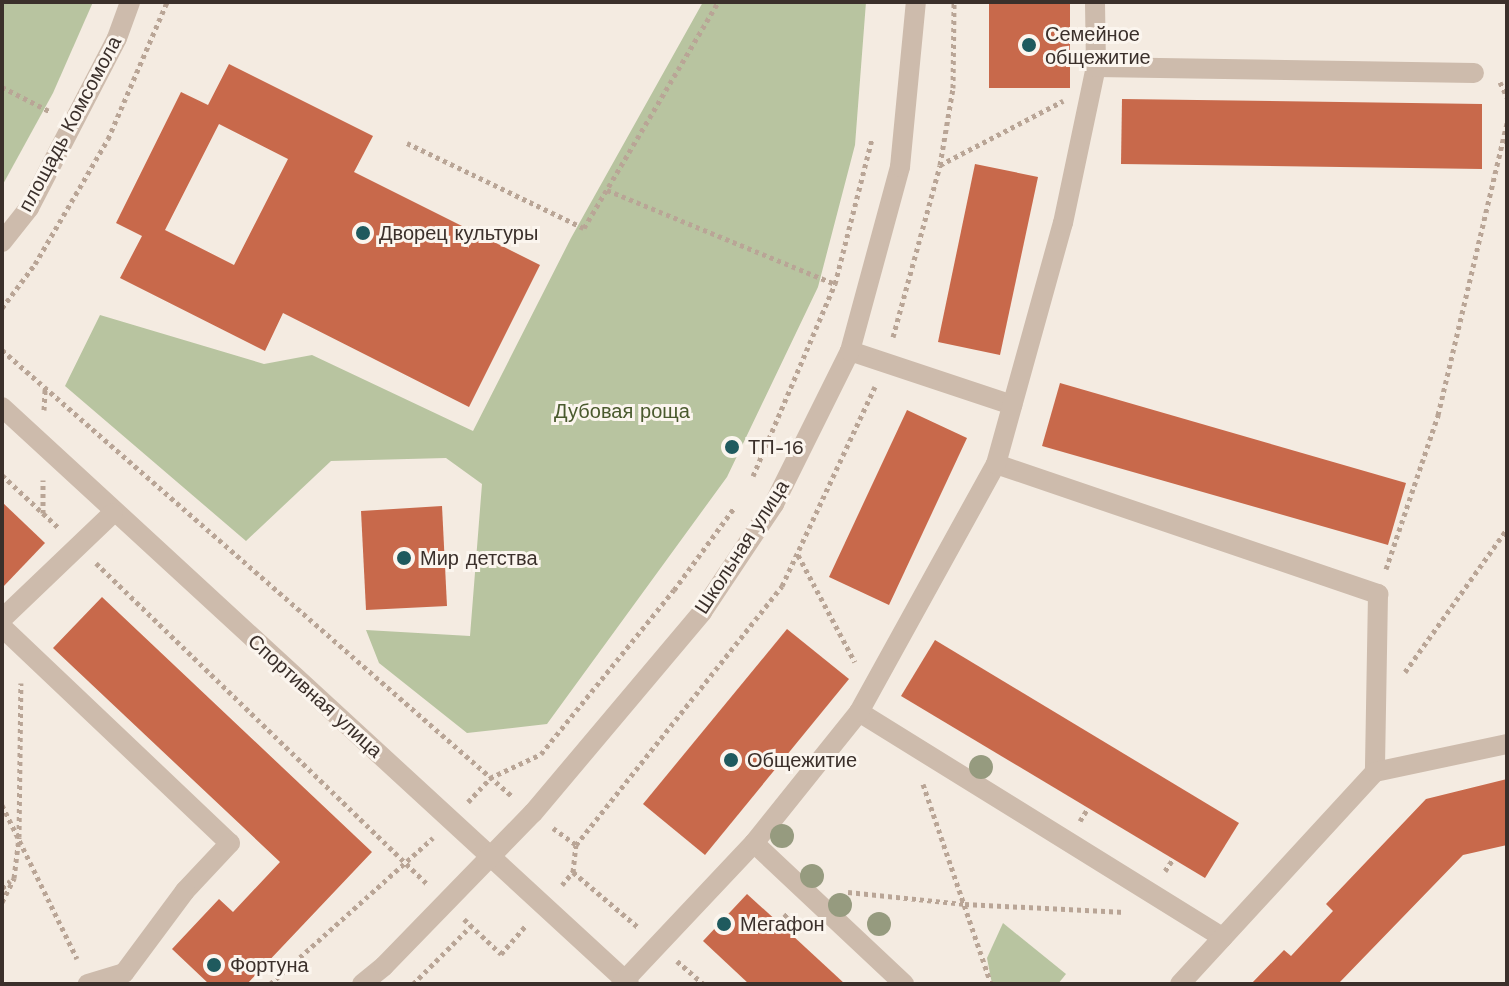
<!DOCTYPE html>
<html>
<head>
<meta charset="utf-8">
<style>
	body { margin:0 }
	#map { position:relative; width:1509px; height:986px; overflow:hidden; background:#f4ebe1; font-family:"Work Sans",sans-serif }
	div>[style] { position:absolute }
	.green>* { inset:0; background:#b8c4a0 }
	.building>* { inset:0; background:#c8694b }
	.path>* { height:5px; margin-top:-2.5px; transform-origin:0; background:repeating-linear-gradient(90deg,#b9a596 0 4px,transparent 0 8px) }
	.minor>* { height:20px; margin:-10px; padding:0 10px; transform-origin:10px; border-radius:10px; background:#cdbbac }
	.trees>* { width:24px; height:24px; margin:-12px; border-radius:50%; background:#969b7f }
	.dots>* { width:22px; height:22px; translate:-50% -50%; box-sizing:border-box; border:4px solid #fbf5ee; border-radius:50% }
	span { translate:-50% -50%; white-space:nowrap; text-align:center; line-height:1.15; -webkit-text-stroke:6px #fbf5ee; paint-order:stroke }
	.poi-label { font-size:20px; color:#3b302b }
	.left { translate:0 -50%; text-align:left }
	.street-label { font-size:20px; color:#3b302b }
	.park-label { font-size:20px; color:#4a5a2e }
	.frame { position:absolute; inset:0; border:4px solid #3b302b; pointer-events:none }
</style>
</head>
<body>
<div id="map">
	<div class="green">
		<i style="clip-path:polygon(2px 2px,93px 2px,53px 93px,2px 186px)"></i>
		<i style="clip-path:polygon(703px 2px,866px 2px,855px 145px,818px 287px,727px 477px,547px 724px,467px 733px,379px 663px,366px 630px,470px 636px,482px 484px,446px 458px,331px 461px,246px 541px,65px 386px,100px 315px,264px 364px,312px 355px,473px 431px,571px 238px)"></i>
		<i style="clip-path:polygon(1003px 923px,1066px 974px,1058px 984px,992px 984px,987px 958px)"></i>
	</div>
	<div class="building">
		<i style="clip-path:polygon(989px 2px,1070px 2px,1070px 88px,989px 88px)"></i>
		<i style="clip-path:polygon(evenodd,229px 64px,373px 136px,354px 172px,540px 265px,469px 407px,283px 313px,265px 351px,120px 278px,142px 236px,116px 223px,181px 92px,208px 105px,229px 64px,219px 124px,288px 159px,234px 265px,165px 230px,219px 124px)"></i>
		<i style="clip-path:polygon(1122px 99px,1482px 104px,1482px 169px,1121px 164px)"></i>
		<i style="clip-path:polygon(975px 164px,1038px 177px,1000px 355px,938px 342px)"></i>
		<i style="clip-path:polygon(1060px 383px,1406px 483px,1388px 545px,1042px 446px)"></i>
		<i style="clip-path:polygon(907px 410px,967px 438px,889px 605px,829px 577px)"></i>
		<i style="clip-path:polygon(2px 502px,45px 543px,2px 588px)"></i>
		<i style="clip-path:polygon(442px 506px,447px 606px,366px 610px,361px 511px)"></i>
		<i style="clip-path:polygon(102px 597px,372px 852px,247px 984px,209px 984px,172px 949px,219px 899px,233px 912px,280px 862px,53px 648px)"></i>
		<i style="clip-path:polygon(787px 629px,849px 679px,705px 855px,643px 804px)"></i>
		<i style="clip-path:polygon(935px 640px,1239px 823px,1205px 878px,901px 696px)"></i>
		<i style="clip-path:polygon(1507px 779px,1507px 845px,1463px 855px,1338px 984px,1251px 984px,1284px 950px,1291px 956px,1333px 911px,1326px 904px,1426px 799px)"></i>
		<i style="clip-path:polygon(747px 894px,779px 923px,845px 984px,749px 984px,703px 941px)"></i>
	</div>
	<div class="path">
		<i style="left:1500px;top:82px;width:17px;rotate:65deg"></i>
		<i style="left:2px;top:87px;width:55px;rotate:27deg"></i>
		<i style="left:407px;top:143px;width:196px;rotate:25.7deg"></i>
		<i style="left:584px;top:228px;width:263px;rotate:-59.3deg"></i>
		<i style="left:940px;top:165px;width:139px;rotate:-27.5deg"></i>
		<i style="left:607px;top:190px;width:247px;rotate:22.4deg"></i>
		<i style="left:2px;top:308px;width:55px;rotate:-53.1deg"></i>
		<i style="left:35px;top:264px;width:145px;rotate:-59.7deg"></i>
		<i style="left:108px;top:139px;width:149px;rotate:-66.7deg"></i>
		<i style="left:893px;top:337px;width:178px;rotate:-74.7deg"></i>
		<i style="left:940px;top:165px;width:78px;rotate:-80.4deg"></i>
		<i style="left:953px;top:88px;width:86px;rotate:-89.3deg"></i>
		<i style="left:2px;top:350px;width:679px;rotate:41.18deg"></i>
		<i style="left:44px;top:410px;width:22px;rotate:-87deg"></i>
		<i style="left:2px;top:475px;width:79px;rotate:43deg"></i>
		<i style="left:753px;top:476px;width:209px;rotate:-66.9deg"></i>
		<i style="left:835px;top:284px;width:150px;rotate:-75.7deg"></i>
		<i style="left:43px;top:513px;width:33px;rotate:-90deg"></i>
		<i style="left:798px;top:555px;width:121px;rotate:62deg"></i>
		<i style="left:96px;top:563px;width:463px;rotate:44.1deg"></i>
		<i style="left:1386px;top:569px;width:163px;rotate:-71.3deg"></i>
		<i style="left:1438px;top:415px;width:300px;rotate:-76.7deg"></i>
		<i style="left:1405px;top:672px;width:176px;rotate:-54.5deg"></i>
		<i style="left:923px;top:784px;width:211px;rotate:71.2deg"></i>
		<i style="left:468px;top:802px;width:33px;rotate:-47deg"></i>
		<i style="left:490px;top:778px;width:56px;rotate:-25.2deg"></i>
		<i style="left:541px;top:754px;width:211px;rotate:-51deg"></i>
		<i style="left:674px;top:590px;width:102px;rotate:-53.8deg"></i>
		<i style="left:2px;top:805px;width:171px;rotate:64deg"></i>
		<i style="left:1080px;top:821px;width:15px;rotate:-58deg"></i>
		<i style="left:553px;top:828px;width:29px;rotate:36deg"></i>
		<i style="left:1165px;top:871px;width:14px;rotate:-56deg"></i>
		<i style="left:573px;top:872px;width:87px;rotate:40.3deg"></i>
		<i style="left:562px;top:885px;width:17px;rotate:-50deg"></i>
		<i style="left:573px;top:872px;width:27px;rotate:-84deg"></i>
		<i style="left:576px;top:845px;width:331px;rotate:-51.5deg"></i>
		<i style="left:782px;top:586px;width:220px;rotate:-65deg"></i>
		<i style="left:2px;top:888px;width:11px;rotate:-41deg"></i>
		<i style="left:848px;top:892px;width:118px;rotate:5.9deg"></i>
		<i style="left:965px;top:904px;width:160px;rotate:2.9deg"></i>
		<i style="left:2px;top:902px;width:27px;rotate:-63deg"></i>
		<i style="left:14px;top:878px;width:41px;rotate:-83deg"></i>
		<i style="left:19px;top:837px;width:154px;rotate:-89.3deg"></i>
		<i style="left:464px;top:919px;width:51px;rotate:43.4deg"></i>
		<i style="left:501px;top:954px;width:38px;rotate:-49deg"></i>
		<i style="left:779px;top:923px;width:15px;rotate:-48deg"></i>
		<i style="left:677px;top:961px;width:35px;rotate:41deg"></i>
		<i style="left:270px;top:984px;width:219px;rotate:-41.9deg"></i>
		<i style="left:413px;top:984px;width:82px;rotate:-45deg"></i>
	</div>
	<div class="minor">
		<i style="left:1096px;top:67px;width:378px;rotate:0.9deg"></i>
		<i style="left:2px;top:242px;width:43px;rotate:-51.5deg"></i>
		<i style="left:29px;top:208px;width:191px;rotate:-62.6deg"></i>
		<i style="left:117px;top:38px;width:38px;rotate:-70deg"></i>
		<i style="left:850px;top:351px;width:171px;rotate:18.4deg"></i>
		<i style="left:2px;top:407px;width:852px;rotate:42.62deg"></i>
		<i style="left:996px;top:464px;width:404px;rotate:18.8deg"></i>
		<i style="left:1378px;top:594px;width:178px;rotate:91deg"></i>
		<i style="left:2px;top:619px;width:153px;rotate:-43.7deg"></i>
		<i style="left:2px;top:627px;width:314px;rotate:43.5deg"></i>
		<i style="left:230px;top:843px;width:66px;rotate:133.2deg"></i>
		<i style="left:185px;top:891px;width:102px;rotate:126.6deg"></i>
		<i style="left:124px;top:973px;width:38px;rotate:163deg"></i>
		<i style="left:859px;top:712px;width:428px;rotate:31.8deg"></i>
		<i style="left:754px;top:843px;width:206px;rotate:43.2deg"></i>
		<i style="left:362px;top:984px;width:28px;rotate:-39deg"></i>
		<i style="left:384px;top:966px;width:214px;rotate:-45.8deg"></i>
		<i style="left:533px;top:813px;width:263px;rotate:-49.9deg"></i>
		<i style="left:702px;top:612px;width:130px;rotate:-56.3deg"></i>
		<i style="left:774px;top:504px;width:171px;rotate:-63.6deg"></i>
		<i style="left:850px;top:351px;width:191px;rotate:-74.8deg"></i>
		<i style="left:900px;top:167px;width:166px;rotate:-84.5deg"></i>
		<i style="left:621px;top:984px;width:194px;rotate:-46.7deg"></i>
		<i style="left:754px;top:843px;width:168px;rotate:-51.3deg"></i>
		<i style="left:859px;top:712px;width:283px;rotate:-61.1deg"></i>
		<i style="left:996px;top:464px;width:250px;rotate:-74.5deg"></i>
		<i style="left:1063px;top:223px;width:159px;rotate:-78.1deg"></i>
		<i style="left:1096px;top:67px;width:65px;rotate:-90.9deg"></i>
		<i style="left:1180px;top:984px;width:288px;rotate:-47.4deg"></i>
		<i style="left:1375px;top:772px;width:135px;rotate:-12deg"></i>
	</div>
	<div class="trees">
		<i style="left:981px;top:767px"></i>
		<i style="left:782px;top:836px"></i>
		<i style="left:812px;top:876px"></i>
		<i style="left:840px;top:905px"></i>
		<i style="left:879px;top:924px"></i>
	</div>
	<div class="dots">
		<i style="left:1029px;top:45px;background:#1f5a5e"></i>
		<i style="left:363px;top:233px;background:#1f5a5e"></i>
		<i style="left:732px;top:447px;background:#1f5a5e"></i>
		<i style="left:404px;top:558px;background:#1f5a5e"></i>
		<i style="left:731px;top:760px;background:#1f5a5e"></i>
		<i style="left:724px;top:924px;background:#1f5a5e"></i>
		<i style="left:214px;top:965px;background:#1f5a5e"></i>
	</div>
	<div class="poi-label">
		<span class="left" style="left:1045px;top:46px">Семейное<br>общежитие</span>
		<span class="left" style="left:379px;top:233px">Дворец культуры</span>
		<span class="left" style="left:748px;top:447px">ТП-16</span>
		<span class="left" style="left:420px;top:558px">Мир детства</span>
		<span class="left" style="left:747px;top:760px">Общежитие</span>
		<span class="left" style="left:740px;top:924px">Мегафон</span>
		<span class="left" style="left:230px;top:965px">Фортуна</span>
	</div>
	<div class="street-label">
		<span style="left:70px;top:124px;rotate:-62deg">площадь Комсомола</span>
		<span style="left:742px;top:547px;rotate:-57deg">Школьная улица</span>
		<span style="left:315px;top:696px;rotate:42deg">Спортивная улица</span>
	</div>
	<div class="park-label">
		<span style="left:622px;top:411px">Дубовая роща</span>
	</div>
	<div class="frame"></div>
</div>
</body>
</html>
